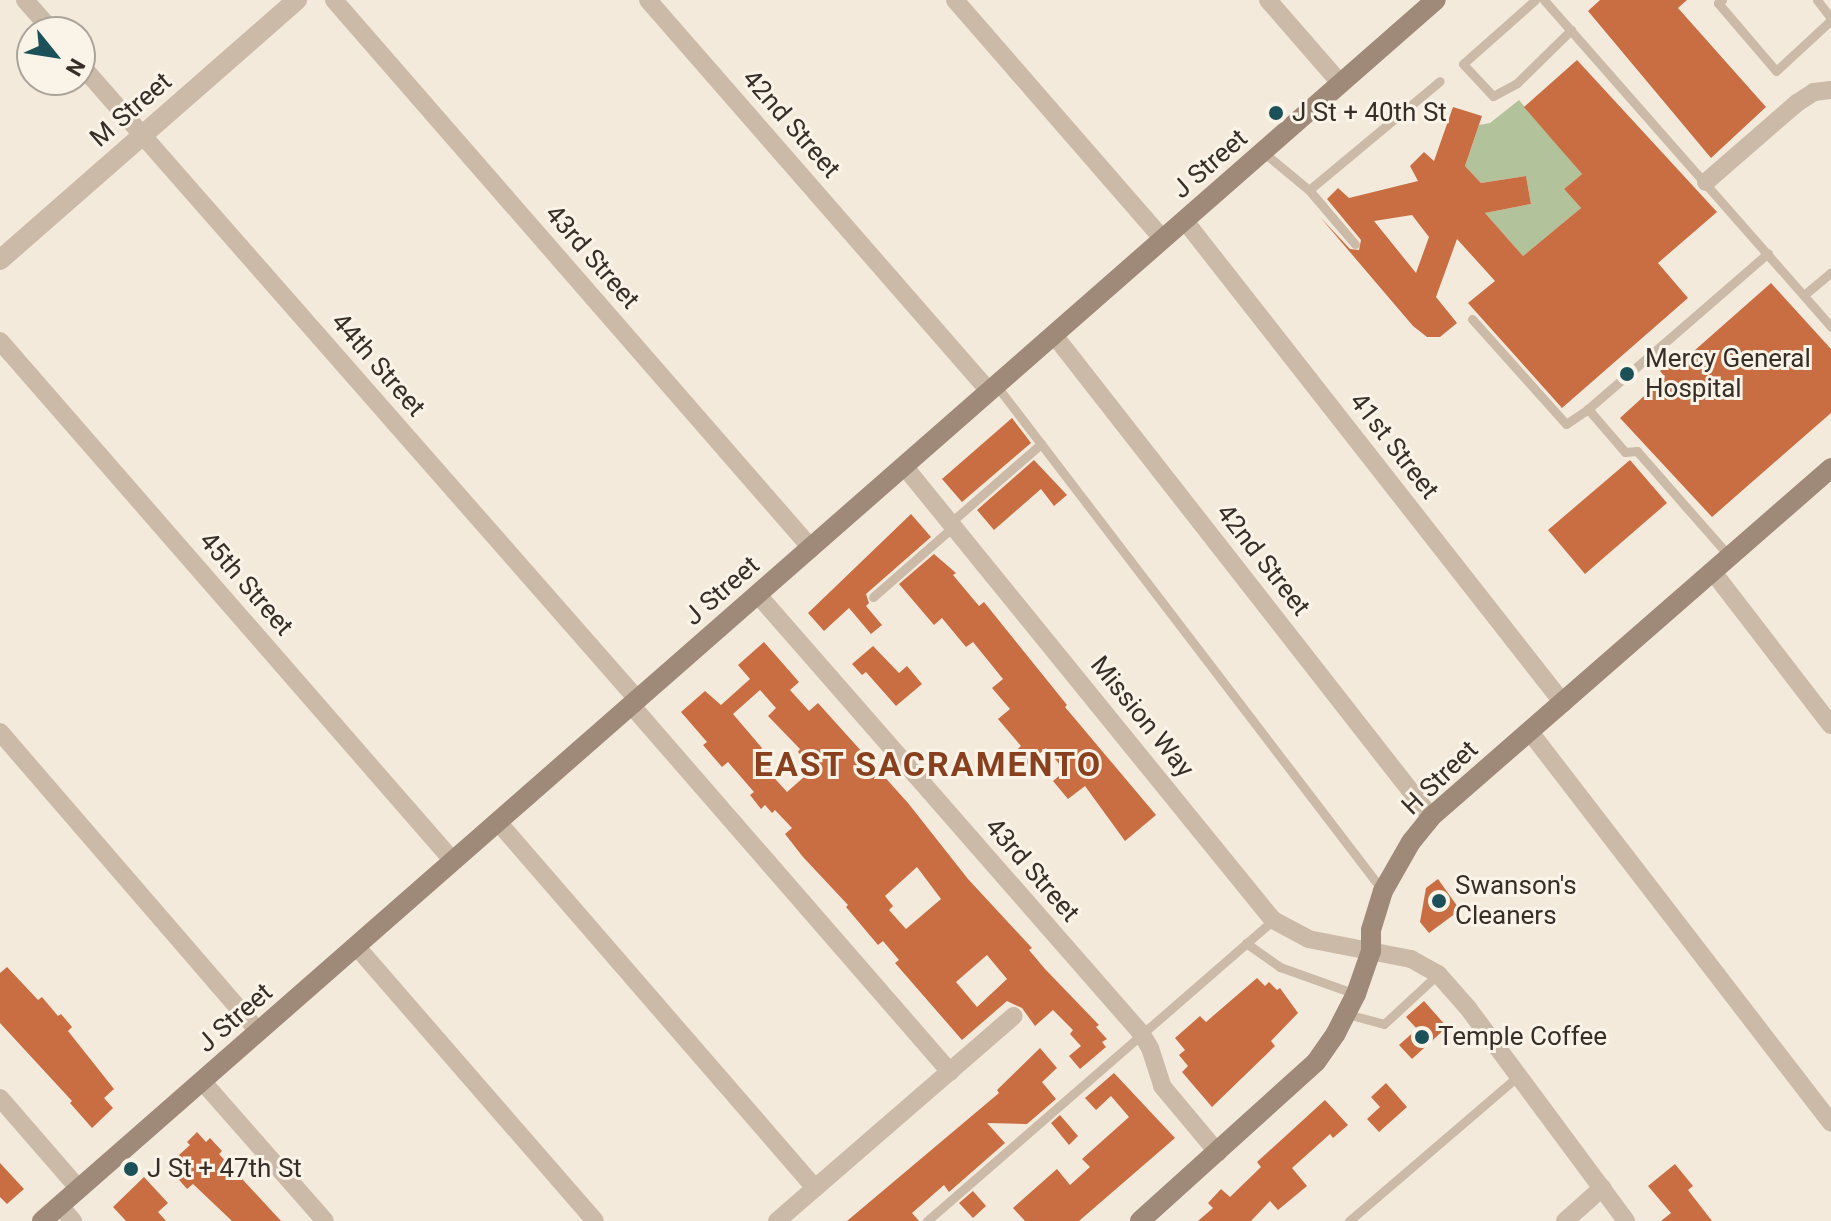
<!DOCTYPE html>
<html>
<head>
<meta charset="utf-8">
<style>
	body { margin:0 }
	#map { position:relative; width:1831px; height:1221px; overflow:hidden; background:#f3eadc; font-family:Roboto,sans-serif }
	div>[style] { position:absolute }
	.green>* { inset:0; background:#b2c29b }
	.building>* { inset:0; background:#c96e43 }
	.service>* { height:9px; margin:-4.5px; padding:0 4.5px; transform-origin:4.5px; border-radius:4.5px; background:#cbbaa7 }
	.minor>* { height:18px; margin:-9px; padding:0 9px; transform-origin:9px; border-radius:9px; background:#cbbaa7 }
	.tertiary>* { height:20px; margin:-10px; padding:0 10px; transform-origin:10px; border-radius:10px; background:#cbbaa7 }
	.secondary>* { height:20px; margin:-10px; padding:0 10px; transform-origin:10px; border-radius:10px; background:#9f8978 }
	.dots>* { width:22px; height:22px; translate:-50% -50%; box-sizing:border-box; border:4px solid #faf3e8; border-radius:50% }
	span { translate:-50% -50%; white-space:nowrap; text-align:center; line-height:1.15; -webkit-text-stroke:6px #faf3e8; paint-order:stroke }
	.street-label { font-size:26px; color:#372e28 }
	.poi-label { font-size:26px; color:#372e28 }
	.left { translate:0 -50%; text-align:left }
	.district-label { font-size:34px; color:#89401e; font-weight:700; letter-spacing:2px }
	.north { position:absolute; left:16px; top:16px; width:80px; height:80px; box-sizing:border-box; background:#faf3e8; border:2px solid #aca49b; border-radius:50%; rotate:120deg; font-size:22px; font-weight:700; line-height:32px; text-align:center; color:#372e28 }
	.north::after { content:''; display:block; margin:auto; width:28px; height:36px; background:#1c515a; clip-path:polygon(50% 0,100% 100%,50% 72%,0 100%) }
</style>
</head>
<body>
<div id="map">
	<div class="green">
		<i style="clip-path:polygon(1519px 100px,1582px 174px,1564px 189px,1581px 208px,1523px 256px,1485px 213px,1531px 204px,1526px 176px,1481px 183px,1465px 166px,1479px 125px,1490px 123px)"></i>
	</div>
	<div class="building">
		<i style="clip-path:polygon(1600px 0,1687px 0,1678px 8px,1766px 107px,1711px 158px,1588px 11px)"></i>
		<i style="clip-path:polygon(evenodd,1577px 60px,1717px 212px,1658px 263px,1688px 298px,1562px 408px,1468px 303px,1495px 281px,1457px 239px,1436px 297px,1457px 323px,1440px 337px,1427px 337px,1413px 326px,1320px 217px,1350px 249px,1359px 250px,1361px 240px,1327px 199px,1338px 188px,1349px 198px,1418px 181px,1410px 166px,1424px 152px,1434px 161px,1453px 107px,1482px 116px,1465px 166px,1481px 183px,1526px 176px,1531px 204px,1485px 213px,1523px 256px,1581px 208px,1564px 189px,1582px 174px,1524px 107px,1577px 60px,1412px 215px,1429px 237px,1416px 273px,1374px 221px,1412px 215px)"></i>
		<i style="clip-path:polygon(1771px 283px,1831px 349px,1831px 413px,1712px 517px,1620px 418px,1665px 377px,1660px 371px,1680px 353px,1686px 358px)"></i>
		<i style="clip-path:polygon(1012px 418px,1031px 443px,962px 502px,942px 479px)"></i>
		<i style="clip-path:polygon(1034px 460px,1067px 495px,1054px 506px,1041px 489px,994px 530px,977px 510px)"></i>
		<i style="clip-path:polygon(1630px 460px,1667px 503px,1585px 574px,1548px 530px)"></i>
		<i style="clip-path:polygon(911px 514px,931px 537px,866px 594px,869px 603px,866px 606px,882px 625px,871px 634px,849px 608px,824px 631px,808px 613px)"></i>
		<i style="clip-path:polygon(934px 554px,956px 573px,953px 575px,979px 606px,984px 602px,1067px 705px,1065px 707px,1156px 815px,1125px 841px,1085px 786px,1068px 799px,1053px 781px,1065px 771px,1046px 748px,1022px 769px,1010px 756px,1021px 746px,998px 719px,1010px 709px,992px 688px,1003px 679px,973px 642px,966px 647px,942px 618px,934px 625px,899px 584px)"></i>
		<i style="clip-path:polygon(evenodd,764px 642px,799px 682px,790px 690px,809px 711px,818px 703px,908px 803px,968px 879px,1032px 948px,1029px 950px,1045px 969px,1099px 1025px,1096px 1027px,1107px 1039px,1102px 1042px,1106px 1047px,1080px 1069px,1069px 1056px,1081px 1046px,1070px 1034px,1073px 1030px,1053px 1010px,1035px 1026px,1022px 1008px,1007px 1001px,962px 1040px,895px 963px,899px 960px,883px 941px,878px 945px,846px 907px,848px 905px,803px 857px,785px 834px,792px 828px,775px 810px,772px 813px,765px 805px,761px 809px,750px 795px,754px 792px,728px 762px,722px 767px,703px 745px,707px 742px,681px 712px,705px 691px,721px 705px,750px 679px,738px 665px,764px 642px,760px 690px,776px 708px,768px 716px,800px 749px,798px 752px,813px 769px,787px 792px,768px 771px,772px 767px,760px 750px,762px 748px,733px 714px,760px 690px,764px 642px,917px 867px,941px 899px,906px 929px,889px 910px,893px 906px,885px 896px,917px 867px,764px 642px,987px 955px,1007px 979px,977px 1007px,956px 982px,987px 955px)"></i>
		<i style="clip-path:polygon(873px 646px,899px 673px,907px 666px,922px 684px,896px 706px,866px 672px,862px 675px,852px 664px)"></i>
		<i style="clip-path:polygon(1438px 879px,1460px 910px,1429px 933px,1420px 922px,1426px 888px)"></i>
		<i style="clip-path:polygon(7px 967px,38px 1000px,42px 997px,58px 1016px,61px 1014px,72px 1027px,68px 1031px,114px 1089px,104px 1098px,113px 1108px,92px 1128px,70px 1103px,72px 1101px,0 1023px,0 973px)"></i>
		<i style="clip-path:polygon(1257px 978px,1265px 986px,1269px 982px,1277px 990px,1280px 988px,1298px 1013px,1271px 1041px,1275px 1046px,1212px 1107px,1182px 1072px,1188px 1066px,1179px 1055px,1185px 1050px,1175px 1038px,1200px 1016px,1206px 1022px)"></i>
		<i style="clip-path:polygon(1424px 1001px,1447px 1027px,1412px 1059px,1399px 1045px,1417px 1029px,1406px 1017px)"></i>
		<i style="clip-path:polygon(1040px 1048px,1057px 1068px,1042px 1082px,1056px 1099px,1027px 1124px,987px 1123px,1005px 1143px,949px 1192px,944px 1185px,912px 1213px,919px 1221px,847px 1221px,999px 1093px,997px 1090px)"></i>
		<i style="clip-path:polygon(1114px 1073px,1175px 1138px,1079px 1221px,1025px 1221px,1013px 1208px,1057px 1169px,1070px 1185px,1090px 1167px,1082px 1159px,1129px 1117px,1111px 1096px,1096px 1110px,1085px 1098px)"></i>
		<i style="clip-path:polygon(1386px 1083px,1407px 1107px,1379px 1132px,1367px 1119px,1380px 1107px,1371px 1097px)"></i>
		<i style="clip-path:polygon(1325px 1100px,1348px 1125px,1333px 1138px,1330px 1134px,1292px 1168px,1307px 1186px,1278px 1210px,1270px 1201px,1251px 1221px,1198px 1221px,1213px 1208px,1208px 1203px,1221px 1189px,1230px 1197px,1261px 1167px,1257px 1162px)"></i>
		<i style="clip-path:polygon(1060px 1115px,1078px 1136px,1069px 1145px,1051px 1123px)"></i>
		<i style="clip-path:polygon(197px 1132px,206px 1142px,210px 1138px,222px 1151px,219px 1154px,281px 1221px,232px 1221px,193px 1184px,187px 1189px,167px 1166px,190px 1145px,187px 1142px)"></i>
		<i style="clip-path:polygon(0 1163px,24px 1189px,7px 1204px,0 1197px)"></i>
		<i style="clip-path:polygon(1675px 1164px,1693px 1186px,1688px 1190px,1712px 1221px,1661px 1221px,1671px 1213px,1648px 1186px)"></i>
		<i style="clip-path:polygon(144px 1177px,168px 1203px,158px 1212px,166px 1221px,126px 1221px,113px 1207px)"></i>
		<i style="clip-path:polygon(973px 1191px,986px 1206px,973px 1218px,959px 1203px)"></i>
	</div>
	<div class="service">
		<i style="left:1535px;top:0;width:96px;rotate:138.4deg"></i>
		<i style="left:1463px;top:64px;width:44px;rotate:46.8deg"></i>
		<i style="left:1493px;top:96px;width:27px;rotate:-28deg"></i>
		<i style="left:1517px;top:83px;width:76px;rotate:-44.5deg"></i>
		<i style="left:1544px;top:0;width:435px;rotate:48.7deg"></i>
		<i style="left:1722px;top:0;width:5px;rotate:143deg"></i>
		<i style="left:1718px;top:3px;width:89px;rotate:49.5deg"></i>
		<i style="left:1776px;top:71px;width:75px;rotate:-42.8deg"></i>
		<i style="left:1817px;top:0;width:23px;rotate:52deg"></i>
		<i style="left:1263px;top:152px;width:60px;rotate:39.6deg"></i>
		<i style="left:1309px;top:190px;width:170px;rotate:-39.8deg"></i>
		<i style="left:1309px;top:190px;width:71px;rotate:49.6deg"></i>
		<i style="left:1804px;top:295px;width:35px;rotate:-40deg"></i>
		<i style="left:1472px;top:319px;width:141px;rotate:48.2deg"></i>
		<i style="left:1566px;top:424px;width:27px;rotate:-34deg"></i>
		<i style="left:996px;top:385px;width:637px;rotate:52.59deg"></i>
		<i style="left:950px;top:523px;width:121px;rotate:-41deg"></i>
		<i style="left:1730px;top:557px;width:141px;rotate:-131.3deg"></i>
		<i style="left:1637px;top:451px;width:12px;rotate:175deg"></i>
		<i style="left:1625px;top:452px;width:57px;rotate:-130.7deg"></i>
		<i style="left:1588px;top:409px;width:238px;rotate:-40.9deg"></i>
		<i style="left:873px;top:597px;width:106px;rotate:-41.2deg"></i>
		<i style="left:1246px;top:943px;width:42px;rotate:35.2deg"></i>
		<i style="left:1280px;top:967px;width:81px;rotate:19.6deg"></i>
		<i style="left:1347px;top:1014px;width:38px;rotate:15deg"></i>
		<i style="left:1384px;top:1024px;width:74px;rotate:-42.8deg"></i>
		<i style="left:927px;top:1221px;width:459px;rotate:-41deg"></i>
		<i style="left:1349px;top:1221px;width:221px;rotate:-40.6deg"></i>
	</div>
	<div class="minor">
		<i style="left:25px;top:0;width:43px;rotate:48.8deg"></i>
		<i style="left:334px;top:0;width:727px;rotate:48.96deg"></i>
		<i style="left:648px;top:0;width:519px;rotate:48.91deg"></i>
		<i style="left:955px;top:0;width:317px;rotate:49deg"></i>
		<i style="left:1268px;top:0;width:111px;rotate:49deg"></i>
		<i style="left:80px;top:64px;width:846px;rotate:48.74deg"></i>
		<i style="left:1706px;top:182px;width:121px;rotate:-41deg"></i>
		<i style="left:1797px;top:103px;width:20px;rotate:-33deg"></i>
		<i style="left:1814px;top:92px;width:17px;rotate:-7deg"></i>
		<i style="left:1185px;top:221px;width:613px;rotate:51.9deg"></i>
		<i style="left:1054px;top:335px;width:612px;rotate:51.97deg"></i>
		<i style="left:0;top:341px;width:690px;rotate:48.94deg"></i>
		<i style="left:904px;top:466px;width:585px;rotate:50.9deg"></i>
		<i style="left:1273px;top:920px;width:40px;rotate:28deg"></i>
		<i style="left:1308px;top:939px;width:105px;rotate:11deg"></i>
		<i style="left:1411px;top:959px;width:31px;rotate:29deg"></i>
		<i style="left:1438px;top:974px;width:45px;rotate:48.6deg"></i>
		<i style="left:1468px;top:1008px;width:265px;rotate:53.4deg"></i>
		<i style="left:1713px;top:572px;width:193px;rotate:52.4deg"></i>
		<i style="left:758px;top:595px;width:582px;rotate:48.83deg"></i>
		<i style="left:1141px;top:1033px;width:17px;rotate:59deg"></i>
		<i style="left:1150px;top:1048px;width:40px;rotate:72deg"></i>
		<i style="left:1162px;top:1086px;width:87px;rotate:50.1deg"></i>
		<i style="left:632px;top:706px;width:485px;rotate:49deg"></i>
		<i style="left:0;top:732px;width:395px;rotate:49.2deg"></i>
		<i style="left:1530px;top:732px;width:493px;rotate:52.4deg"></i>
		<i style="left:498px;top:822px;width:484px;rotate:49.1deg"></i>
		<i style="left:356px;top:946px;width:364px;rotate:49deg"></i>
		<i style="left:202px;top:1081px;width:186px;rotate:48.7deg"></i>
		<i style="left:0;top:1098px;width:121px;rotate:49deg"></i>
		<i style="left:60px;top:1206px;width:20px;rotate:49deg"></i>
		<i style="left:777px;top:1221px;width:313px;rotate:-40.9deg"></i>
		<i style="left:1565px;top:1221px;width:50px;rotate:-41.7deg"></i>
	</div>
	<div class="tertiary">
		<i style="left:0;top:260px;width:395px;rotate:-41.2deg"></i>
	</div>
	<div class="secondary">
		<i style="left:42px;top:1221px;width:1853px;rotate:-41.22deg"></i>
		<i style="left:1140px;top:1221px;width:237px;rotate:-42.1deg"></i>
		<i style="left:1316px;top:1062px;width:35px;rotate:-55deg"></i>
		<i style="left:1336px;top:1033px;width:44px;rotate:-62.9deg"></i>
		<i style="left:1356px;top:994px;width:46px;rotate:-70.8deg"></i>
		<i style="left:1371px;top:951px;width:21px;rotate:-90deg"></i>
		<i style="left:1371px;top:930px;width:41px;rotate:-72.9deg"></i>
		<i style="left:1383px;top:891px;width:56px;rotate:-60.3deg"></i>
		<i style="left:1411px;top:842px;width:32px;rotate:-51deg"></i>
		<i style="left:1431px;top:817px;width:531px;rotate:-41.1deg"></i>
	</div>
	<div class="dots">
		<i style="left:1276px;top:113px;background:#1c515a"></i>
		<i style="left:1627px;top:374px;background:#1c515a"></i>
		<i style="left:1439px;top:901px;background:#1c515a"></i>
		<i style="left:1422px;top:1037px;background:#1c515a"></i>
		<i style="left:131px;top:1169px;background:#1c515a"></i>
	</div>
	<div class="street-label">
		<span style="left:131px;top:110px;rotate:-41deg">M Street</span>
		<span style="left:791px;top:124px;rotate:49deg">42nd Street</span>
		<span style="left:1210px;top:164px;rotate:-41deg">J Street</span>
		<span style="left:592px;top:257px;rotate:49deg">43rd Street</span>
		<span style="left:378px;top:365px;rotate:49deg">44th Street</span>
		<span style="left:1394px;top:446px;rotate:52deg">41st Street</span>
		<span style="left:1263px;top:560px;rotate:52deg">42nd Street</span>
		<span style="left:246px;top:584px;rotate:49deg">45th Street</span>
		<span style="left:722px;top:591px;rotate:-41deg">J Street</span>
		<span style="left:1142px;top:717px;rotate:51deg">Mission Way</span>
		<span style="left:1440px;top:778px;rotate:-44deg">H Street</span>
		<span style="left:1032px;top:870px;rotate:49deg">43rd Street</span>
		<span style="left:235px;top:1018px;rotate:-41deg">J Street</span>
	</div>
	<div class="poi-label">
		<span class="left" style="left:1292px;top:113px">J St + 40th St</span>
		<span class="left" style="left:1645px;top:374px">Mercy General<br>Hospital</span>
		<span class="left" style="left:1455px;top:901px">Swanson's<br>Cleaners</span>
		<span class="left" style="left:1438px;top:1037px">Temple Coffee</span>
		<span class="left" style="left:147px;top:1169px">J St + 47th St</span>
	</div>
	<div class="district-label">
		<span style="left:928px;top:765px">EAST SACRAMENTO</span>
	</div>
	<div class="north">N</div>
</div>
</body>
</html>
